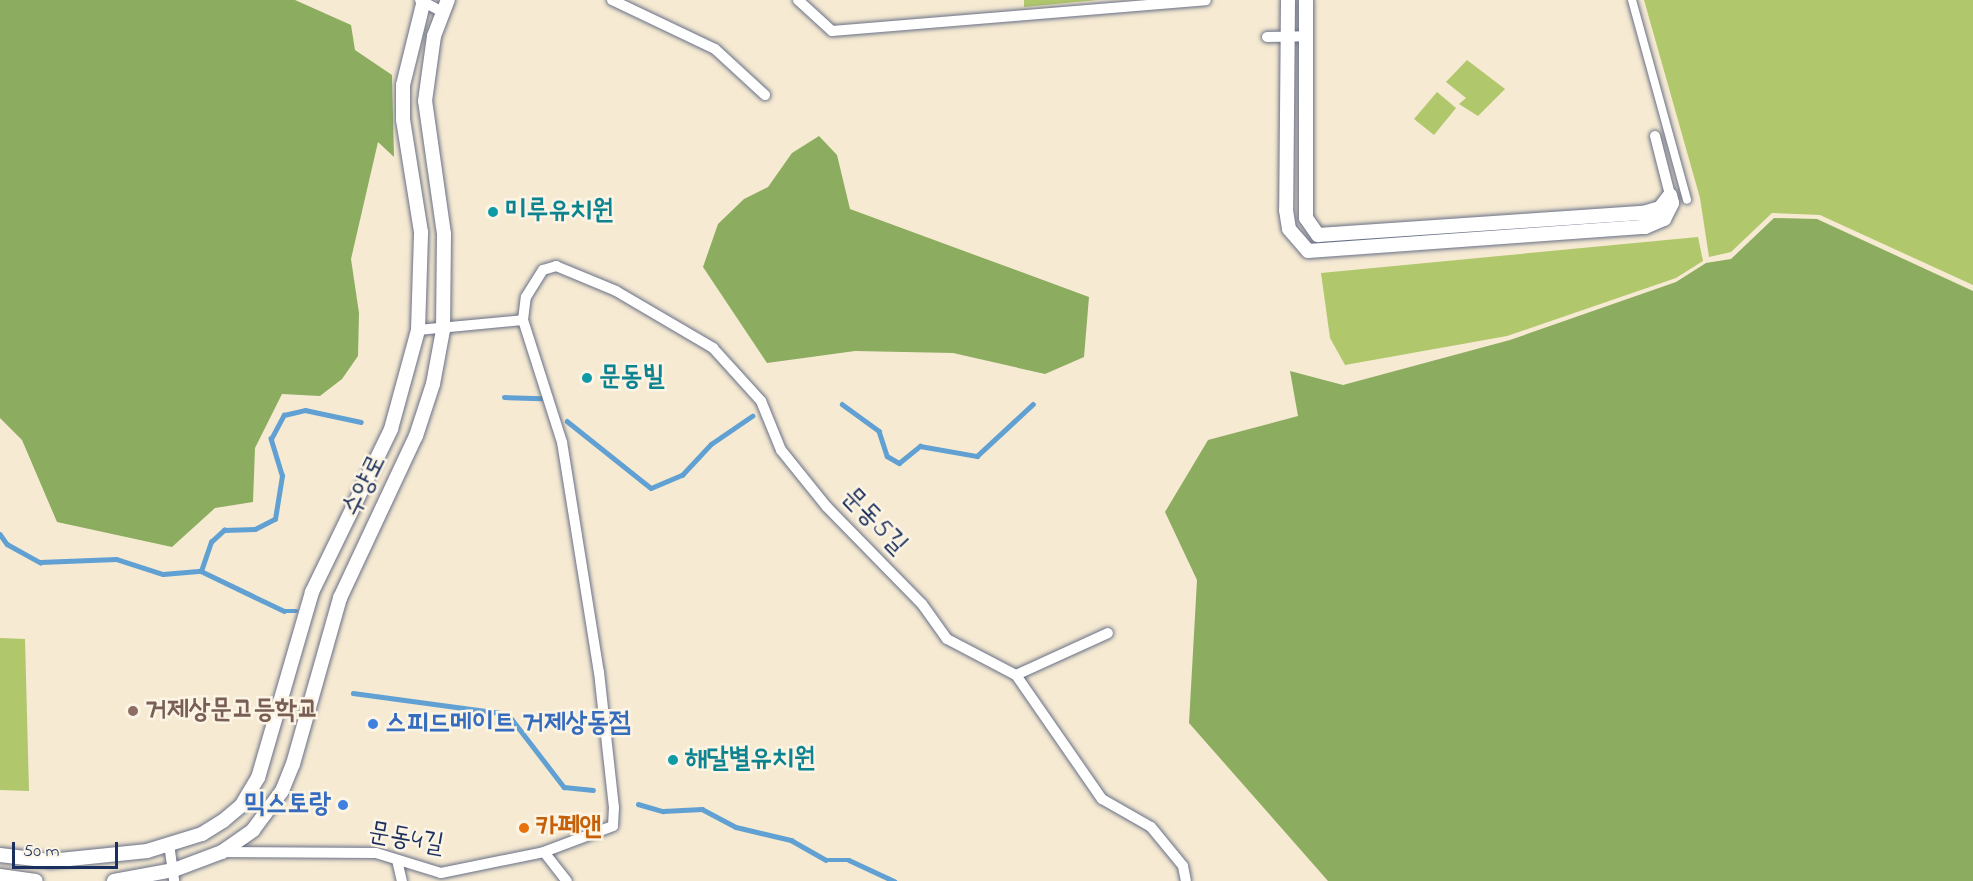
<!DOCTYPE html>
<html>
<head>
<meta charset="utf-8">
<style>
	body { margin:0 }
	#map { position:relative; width:1973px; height:881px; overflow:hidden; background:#f6ead2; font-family:"Indie Flower","Poor Story",sans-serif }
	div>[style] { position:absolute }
	.green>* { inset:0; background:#b0c76c }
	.forest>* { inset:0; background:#8cac60 }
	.stream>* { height:4.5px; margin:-2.25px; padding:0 2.25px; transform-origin:2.25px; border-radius:2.25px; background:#60a0d3 }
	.roads { filter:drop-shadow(0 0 2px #687087) drop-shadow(0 0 2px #687087) }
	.pedestrian>* { height:8px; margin:-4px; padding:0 4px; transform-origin:4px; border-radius:4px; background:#fff }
	.minor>* { height:10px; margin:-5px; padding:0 5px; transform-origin:5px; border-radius:5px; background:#fff }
	.tertiary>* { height:14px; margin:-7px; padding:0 7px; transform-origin:7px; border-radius:7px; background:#fff }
	.dots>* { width:16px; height:16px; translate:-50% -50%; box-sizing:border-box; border:3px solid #fcf5e5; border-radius:50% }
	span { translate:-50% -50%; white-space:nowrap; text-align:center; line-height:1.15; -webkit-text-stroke:5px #fcf5e5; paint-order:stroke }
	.culture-label { font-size:27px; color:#0d838f; font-weight:700 }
	.left { translate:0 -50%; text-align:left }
	.street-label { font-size:27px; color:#1b2f5e }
	.education-label { font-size:27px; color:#785e54; font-weight:700 }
	.shop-label { font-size:27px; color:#366cbe; font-weight:700 }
	.right { translate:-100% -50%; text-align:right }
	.food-label { font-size:27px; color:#c56008; font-weight:700 }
	.scale { position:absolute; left:12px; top:842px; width:106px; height:27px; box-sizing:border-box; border:3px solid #1b2f5e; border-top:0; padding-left:8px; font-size:18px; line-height:21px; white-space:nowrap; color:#1b2f5e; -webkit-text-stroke:4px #fcf5e5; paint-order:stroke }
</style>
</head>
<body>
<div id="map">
	<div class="green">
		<i style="clip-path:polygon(1024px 0,1098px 0,1024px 7px)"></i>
		<i style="clip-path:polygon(1644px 0,1973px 0,1973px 285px,1820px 215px,1772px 213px,1731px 252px,1709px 257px,1700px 198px)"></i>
		<i style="clip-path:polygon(1467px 60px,1505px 89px,1478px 116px,1459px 104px,1466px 98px,1446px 82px)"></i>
		<i style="clip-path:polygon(1437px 92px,1456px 108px,1434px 135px,1414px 119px)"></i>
		<i style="clip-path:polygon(1698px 237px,1703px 261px,1676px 278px,1507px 336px,1345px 365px,1330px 338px,1321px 273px)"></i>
		<i style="clip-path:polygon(0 638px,25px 639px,29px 791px,0 790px)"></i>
	</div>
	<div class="forest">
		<i style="clip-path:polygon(0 0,295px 0,351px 25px,355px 50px,392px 75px,394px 157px,378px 142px,351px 259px,359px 313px,358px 356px,342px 379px,320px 396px,282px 394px,255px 448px,253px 502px,215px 508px,172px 547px,57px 522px,22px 440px,0 418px)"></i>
		<i style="clip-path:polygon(819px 136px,837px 155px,850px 209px,1089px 297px,1084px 357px,1045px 374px,953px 353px,855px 351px,767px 363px,703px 267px,718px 224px,744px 199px,768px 187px,792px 153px)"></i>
		<i style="clip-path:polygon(1774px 218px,1817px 219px,1973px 291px,1973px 881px,1328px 881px,1189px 723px,1197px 580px,1165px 512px,1208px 440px,1298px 416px,1290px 371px,1343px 385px,1510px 340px,1676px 282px,1706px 263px,1731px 259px)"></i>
	</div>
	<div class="stream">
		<i style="left:504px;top:397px;width:37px;rotate:2deg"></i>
		<i style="left:842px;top:404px;width:46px;rotate:36.1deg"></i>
		<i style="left:879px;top:431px;width:26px;rotate:72deg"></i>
		<i style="left:887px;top:456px;width:14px;rotate:30deg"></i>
		<i style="left:899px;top:463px;width:27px;rotate:-39deg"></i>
		<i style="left:920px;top:446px;width:58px;rotate:10deg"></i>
		<i style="left:977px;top:456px;width:76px;rotate:-42.9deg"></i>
		<i style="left:567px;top:421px;width:107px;rotate:38.6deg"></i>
		<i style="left:651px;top:488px;width:34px;rotate:-23deg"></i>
		<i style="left:682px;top:475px;width:42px;rotate:-46.9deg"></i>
		<i style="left:711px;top:444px;width:50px;rotate:-34.3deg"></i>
		<i style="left:0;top:534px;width:12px;rotate:55deg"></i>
		<i style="left:7px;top:544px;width:38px;rotate:29deg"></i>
		<i style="left:40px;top:562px;width:76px;rotate:-2.3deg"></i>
		<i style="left:116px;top:559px;width:49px;rotate:17.7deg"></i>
		<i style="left:163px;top:574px;width:38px;rotate:-5deg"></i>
		<i style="left:201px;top:571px;width:92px;rotate:25.7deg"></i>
		<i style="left:284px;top:611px;width:12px"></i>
		<i style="left:201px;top:571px;width:31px;rotate:-71deg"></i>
		<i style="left:211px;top:542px;width:18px;rotate:-43deg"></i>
		<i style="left:224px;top:530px;width:31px;rotate:-2deg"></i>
		<i style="left:255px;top:529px;width:22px;rotate:-27deg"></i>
		<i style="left:275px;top:519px;width:44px;rotate:-80.8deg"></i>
		<i style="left:282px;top:476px;width:39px;rotate:-107deg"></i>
		<i style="left:271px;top:439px;width:27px;rotate:-62deg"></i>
		<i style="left:284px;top:415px;width:22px;rotate:-13deg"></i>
		<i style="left:305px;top:410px;width:57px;rotate:12.1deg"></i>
		<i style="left:353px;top:693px;width:156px;rotate:7.7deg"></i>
		<i style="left:508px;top:714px;width:92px;rotate:52.5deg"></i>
		<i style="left:564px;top:787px;width:29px;rotate:6deg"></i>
		<i style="left:638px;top:804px;width:26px;rotate:16deg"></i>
		<i style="left:663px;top:811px;width:39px;rotate:-3deg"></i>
		<i style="left:702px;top:809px;width:38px;rotate:28deg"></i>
		<i style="left:736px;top:827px;width:57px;rotate:13.3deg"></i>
		<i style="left:791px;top:840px;width:40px;rotate:29.7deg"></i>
		<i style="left:826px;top:860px;width:23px"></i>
		<i style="left:849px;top:860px;width:50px;rotate:25deg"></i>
	</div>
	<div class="roads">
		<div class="pedestrian">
			<i style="left:1632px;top:0;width:207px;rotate:74.6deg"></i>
		</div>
		<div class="minor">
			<i style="left:420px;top:0;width:24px;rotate:28deg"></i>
			<i style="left:612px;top:0;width:114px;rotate:25.4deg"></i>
			<i style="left:715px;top:49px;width:68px;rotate:42.6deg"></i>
			<i style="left:798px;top:0;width:46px;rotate:42.4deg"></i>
			<i style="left:832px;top:31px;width:375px;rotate:-4.7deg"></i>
			<i style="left:1267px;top:37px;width:39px;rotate:-1deg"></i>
			<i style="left:1655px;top:136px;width:61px;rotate:75.7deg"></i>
			<i style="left:523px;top:320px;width:23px;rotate:-83deg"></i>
			<i style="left:526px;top:297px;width:32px;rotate:-58deg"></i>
			<i style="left:543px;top:270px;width:14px;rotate:-17deg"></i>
			<i style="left:556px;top:266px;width:65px;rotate:22.6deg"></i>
			<i style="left:616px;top:291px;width:113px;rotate:30.4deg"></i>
			<i style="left:713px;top:348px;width:72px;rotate:47.8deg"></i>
			<i style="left:761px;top:401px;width:53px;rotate:67.8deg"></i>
			<i style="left:781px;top:450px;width:73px;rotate:51.1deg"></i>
			<i style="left:827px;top:507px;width:136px;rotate:45.6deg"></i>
			<i style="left:922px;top:604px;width:43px;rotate:54.5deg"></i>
			<i style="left:947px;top:639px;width:78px;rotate:27.6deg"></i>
			<i style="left:1016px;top:675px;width:151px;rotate:55.3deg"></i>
			<i style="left:1102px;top:799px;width:56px;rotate:29.7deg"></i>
			<i style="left:1151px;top:827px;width:50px;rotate:50.6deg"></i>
			<i style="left:1183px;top:866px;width:15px;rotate:79deg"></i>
			<i style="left:418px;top:330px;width:105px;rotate:-5.4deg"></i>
			<i style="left:523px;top:320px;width:128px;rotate:72.3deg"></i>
			<i style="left:562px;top:442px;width:233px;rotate:80.9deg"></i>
			<i style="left:599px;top:672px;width:136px;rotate:83.7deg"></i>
			<i style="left:614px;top:807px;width:19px;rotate:93deg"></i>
			<i style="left:613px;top:826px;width:74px;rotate:159.4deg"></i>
			<i style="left:1016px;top:675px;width:101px;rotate:-24.5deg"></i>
			<i style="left:169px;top:844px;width:37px;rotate:82deg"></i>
			<i style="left:222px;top:852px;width:154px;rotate:0.4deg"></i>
			<i style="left:376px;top:853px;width:68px;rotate:17.1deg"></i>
			<i style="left:441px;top:873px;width:105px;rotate:-11.5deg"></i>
			<i style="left:544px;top:852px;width:37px;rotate:52deg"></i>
			<i style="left:397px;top:860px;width:22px;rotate:77deg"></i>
		</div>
		<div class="tertiary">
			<i style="left:1288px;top:0;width:210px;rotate:90.5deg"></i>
			<i style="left:1286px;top:210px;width:19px;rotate:81deg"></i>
			<i style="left:1289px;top:229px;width:29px;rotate:49deg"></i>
			<i style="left:1308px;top:251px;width:338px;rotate:-4.1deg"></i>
			<i style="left:1645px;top:227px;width:21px;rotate:-23deg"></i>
			<i style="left:1664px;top:219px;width:18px;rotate:-63deg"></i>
			<i style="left:1672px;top:203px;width:8px;rotate:-104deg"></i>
			<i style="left:1306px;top:0;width:218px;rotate:90deg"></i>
			<i style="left:1306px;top:218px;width:21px;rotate:55deg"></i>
			<i style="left:1318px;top:235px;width:326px;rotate:-3.9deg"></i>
			<i style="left:1643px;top:213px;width:18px;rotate:-16deg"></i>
			<i style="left:1660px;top:208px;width:16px;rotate:-52deg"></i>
			<i style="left:0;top:855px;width:50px;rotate:6.8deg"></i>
			<i style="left:50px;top:861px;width:98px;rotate:-5.9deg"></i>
			<i style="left:147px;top:851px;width:58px;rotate:-17.2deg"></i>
			<i style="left:202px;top:834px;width:25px;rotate:-32deg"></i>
			<i style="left:223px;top:821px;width:23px;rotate:-40deg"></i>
			<i style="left:241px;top:806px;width:33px;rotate:-59deg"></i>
			<i style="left:258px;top:778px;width:194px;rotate:-73.8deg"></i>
			<i style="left:312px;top:592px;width:181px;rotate:-64.1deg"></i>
			<i style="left:391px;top:429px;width:103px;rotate:-74.7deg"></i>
			<i style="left:418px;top:330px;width:98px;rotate:-88.2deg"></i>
			<i style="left:421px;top:232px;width:113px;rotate:-99.1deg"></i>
			<i style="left:403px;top:120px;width:35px;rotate:-90deg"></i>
			<i style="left:403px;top:85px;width:88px;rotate:-76.1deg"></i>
			<i style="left:0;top:876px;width:36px;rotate:8deg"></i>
			<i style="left:114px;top:881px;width:61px;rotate:-10.4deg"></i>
			<i style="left:174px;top:870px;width:51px;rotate:-20.6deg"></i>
			<i style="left:222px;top:852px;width:38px;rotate:-35deg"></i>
			<i style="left:253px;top:830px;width:49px;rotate:-53.4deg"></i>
			<i style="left:282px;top:791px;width:29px;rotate:-68deg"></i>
			<i style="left:293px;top:764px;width:173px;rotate:-74.2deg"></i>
			<i style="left:340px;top:598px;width:179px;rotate:-64.9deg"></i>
			<i style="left:416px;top:436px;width:55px;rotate:-71.9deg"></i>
			<i style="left:433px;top:384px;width:55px;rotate:-79.5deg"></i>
			<i style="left:443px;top:330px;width:96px;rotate:-89.4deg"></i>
			<i style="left:444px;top:234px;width:134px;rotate:-98.1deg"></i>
			<i style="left:425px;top:101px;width:66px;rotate:-82.1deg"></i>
			<i style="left:434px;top:36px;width:39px;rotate:-69deg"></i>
		</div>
	</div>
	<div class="dots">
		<i style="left:493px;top:212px;background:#0f9aa8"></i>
		<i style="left:587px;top:378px;background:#0f9aa8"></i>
		<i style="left:133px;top:711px;background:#8d6e63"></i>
		<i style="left:373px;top:724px;background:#3f7fe0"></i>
		<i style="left:673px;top:760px;background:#0f9aa8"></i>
		<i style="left:343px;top:805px;background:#3f7fe0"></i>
		<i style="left:524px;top:828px;background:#e8710a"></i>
	</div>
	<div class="culture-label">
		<span class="left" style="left:505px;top:212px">미루유치원</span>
		<span class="left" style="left:599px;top:378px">문동빌</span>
		<span class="left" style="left:685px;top:760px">해달별유치원</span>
	</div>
	<div class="street-label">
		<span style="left:365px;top:486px;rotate:-64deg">수양로</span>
		<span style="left:874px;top:521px;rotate:46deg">문동5길</span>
		<span style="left:406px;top:839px;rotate:10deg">문동4길</span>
	</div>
	<div class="education-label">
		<span class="left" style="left:145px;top:711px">거제상문고등학교</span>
	</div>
	<div class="shop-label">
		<span class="left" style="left:385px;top:724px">스피드메이트 거제상동점</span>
		<span class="right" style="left:331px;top:805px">믹스토랑</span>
	</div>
	<div class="food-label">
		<span class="left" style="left:536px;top:828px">카페앤</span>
	</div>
	<div class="scale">50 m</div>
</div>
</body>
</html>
